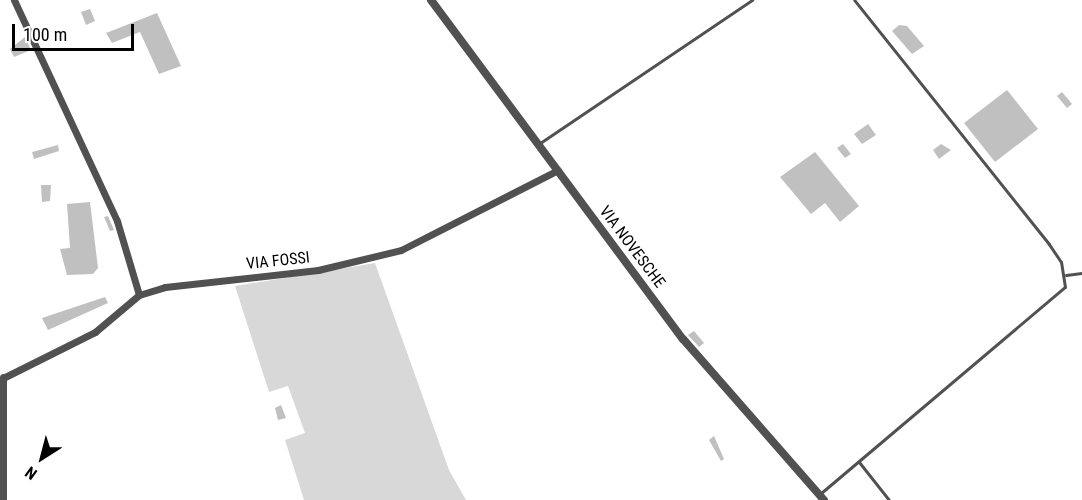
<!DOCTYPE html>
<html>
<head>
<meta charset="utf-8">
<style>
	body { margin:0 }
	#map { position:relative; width:1082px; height:500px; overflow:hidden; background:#fff; font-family:"Roboto Condensed",sans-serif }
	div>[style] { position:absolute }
	.green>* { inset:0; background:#d8d8d8 }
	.building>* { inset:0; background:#c0c0c0 }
	.service>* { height:3px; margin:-1.5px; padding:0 1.5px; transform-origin:1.5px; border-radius:1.5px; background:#515151 }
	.minor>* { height:7px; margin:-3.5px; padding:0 3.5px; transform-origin:3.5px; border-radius:3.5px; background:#515151 }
	.tertiary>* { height:8px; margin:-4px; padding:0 4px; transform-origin:4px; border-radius:4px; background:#515151 }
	span { translate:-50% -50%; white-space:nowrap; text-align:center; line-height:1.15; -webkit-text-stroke:4.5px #fff; paint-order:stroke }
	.street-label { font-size:16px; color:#000 }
	.north { position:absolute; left:12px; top:428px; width:60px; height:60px; -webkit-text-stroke:4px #fff; paint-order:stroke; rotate:216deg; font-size:16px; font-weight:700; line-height:24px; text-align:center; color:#000 }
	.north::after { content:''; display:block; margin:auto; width:21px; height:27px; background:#000; clip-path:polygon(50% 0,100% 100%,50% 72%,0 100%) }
	.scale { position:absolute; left:12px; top:24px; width:122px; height:27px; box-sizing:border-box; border:3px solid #000; border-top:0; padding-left:8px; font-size:18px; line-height:21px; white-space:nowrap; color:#000; -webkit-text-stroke:4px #fff; paint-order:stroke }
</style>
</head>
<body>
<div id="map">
	<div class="green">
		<i style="clip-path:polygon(375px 263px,449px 470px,466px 500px,304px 500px,285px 440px,305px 433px,288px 386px,269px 392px,235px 286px)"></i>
	</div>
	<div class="building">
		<i style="clip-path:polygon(90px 9px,95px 21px,86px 25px,81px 12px)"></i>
		<i style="clip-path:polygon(157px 13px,181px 66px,159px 74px,140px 32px,112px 43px,106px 33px)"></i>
		<i style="clip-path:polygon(899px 25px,907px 26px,924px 46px,912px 54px,892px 31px)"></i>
		<i style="clip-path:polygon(25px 37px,31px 50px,14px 57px,10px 49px)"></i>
		<i style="clip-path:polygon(1007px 90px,1038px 129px,995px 162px,964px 123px)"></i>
		<i style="clip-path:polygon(1062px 92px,1072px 104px,1067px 108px,1057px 96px)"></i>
		<i style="clip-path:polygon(868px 124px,876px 135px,862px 144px,854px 134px)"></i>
		<i style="clip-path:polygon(843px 144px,851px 154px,845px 158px,837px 148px)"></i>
		<i style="clip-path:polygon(941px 144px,951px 150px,939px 159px,933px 150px)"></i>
		<i style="clip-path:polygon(58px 145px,59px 151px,34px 159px,32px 152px)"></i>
		<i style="clip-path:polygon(815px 152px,859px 206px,840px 222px,825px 203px,811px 214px,780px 177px)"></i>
		<i style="clip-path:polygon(41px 185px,51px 185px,50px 201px,42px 202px)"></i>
		<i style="clip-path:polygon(90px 202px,98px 268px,93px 274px,67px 275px,60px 249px,70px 248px,67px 204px)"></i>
		<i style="clip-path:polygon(108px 216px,114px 230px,110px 231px,104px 217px)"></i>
		<i style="clip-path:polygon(105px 297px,108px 303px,48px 330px,42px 318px)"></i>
		<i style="clip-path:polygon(694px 331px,704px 343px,699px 347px,688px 335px)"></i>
		<i style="clip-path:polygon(281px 405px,286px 418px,278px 420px,275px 408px)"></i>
		<i style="clip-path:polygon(714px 436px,724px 459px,721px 461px,709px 440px)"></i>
	</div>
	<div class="service">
		<i style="left:540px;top:143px;width:256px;rotate:-34deg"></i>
		<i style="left:1066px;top:275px;width:16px;rotate:-7deg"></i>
		<i style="left:859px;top:462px;width:48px;rotate:51.7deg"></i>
		<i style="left:821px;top:493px;width:319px;rotate:-40.2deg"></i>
		<i style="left:1065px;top:287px;width:25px;rotate:-99deg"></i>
		<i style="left:1061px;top:262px;width:22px;rotate:-124deg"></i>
		<i style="left:1049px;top:244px;width:312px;rotate:-128.6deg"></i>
	</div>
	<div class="minor">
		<i style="left:14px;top:0;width:244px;rotate:65deg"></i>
		<i style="left:117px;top:221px;width:77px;rotate:73.4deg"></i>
		<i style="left:3px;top:377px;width:123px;rotate:90deg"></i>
		<i style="left:5px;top:377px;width:101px;rotate:-26.6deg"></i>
		<i style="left:95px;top:332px;width:57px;rotate:-40.1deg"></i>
		<i style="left:139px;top:295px;width:27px;rotate:-17deg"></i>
		<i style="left:165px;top:287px;width:154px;rotate:-6.3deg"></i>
		<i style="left:318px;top:270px;width:85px;rotate:-13.5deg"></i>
		<i style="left:401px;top:250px;width:176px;rotate:-27deg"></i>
	</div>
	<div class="tertiary">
		<i style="left:431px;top:0;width:422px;rotate:53.4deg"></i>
		<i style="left:683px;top:339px;width:214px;rotate:48.8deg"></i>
	</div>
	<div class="street-label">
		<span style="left:632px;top:247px;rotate:53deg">VIA NOVESCHE</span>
		<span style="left:278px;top:261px;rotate:-6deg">VIA FOSSI</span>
	</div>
	<div class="north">N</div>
	<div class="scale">100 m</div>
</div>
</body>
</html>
